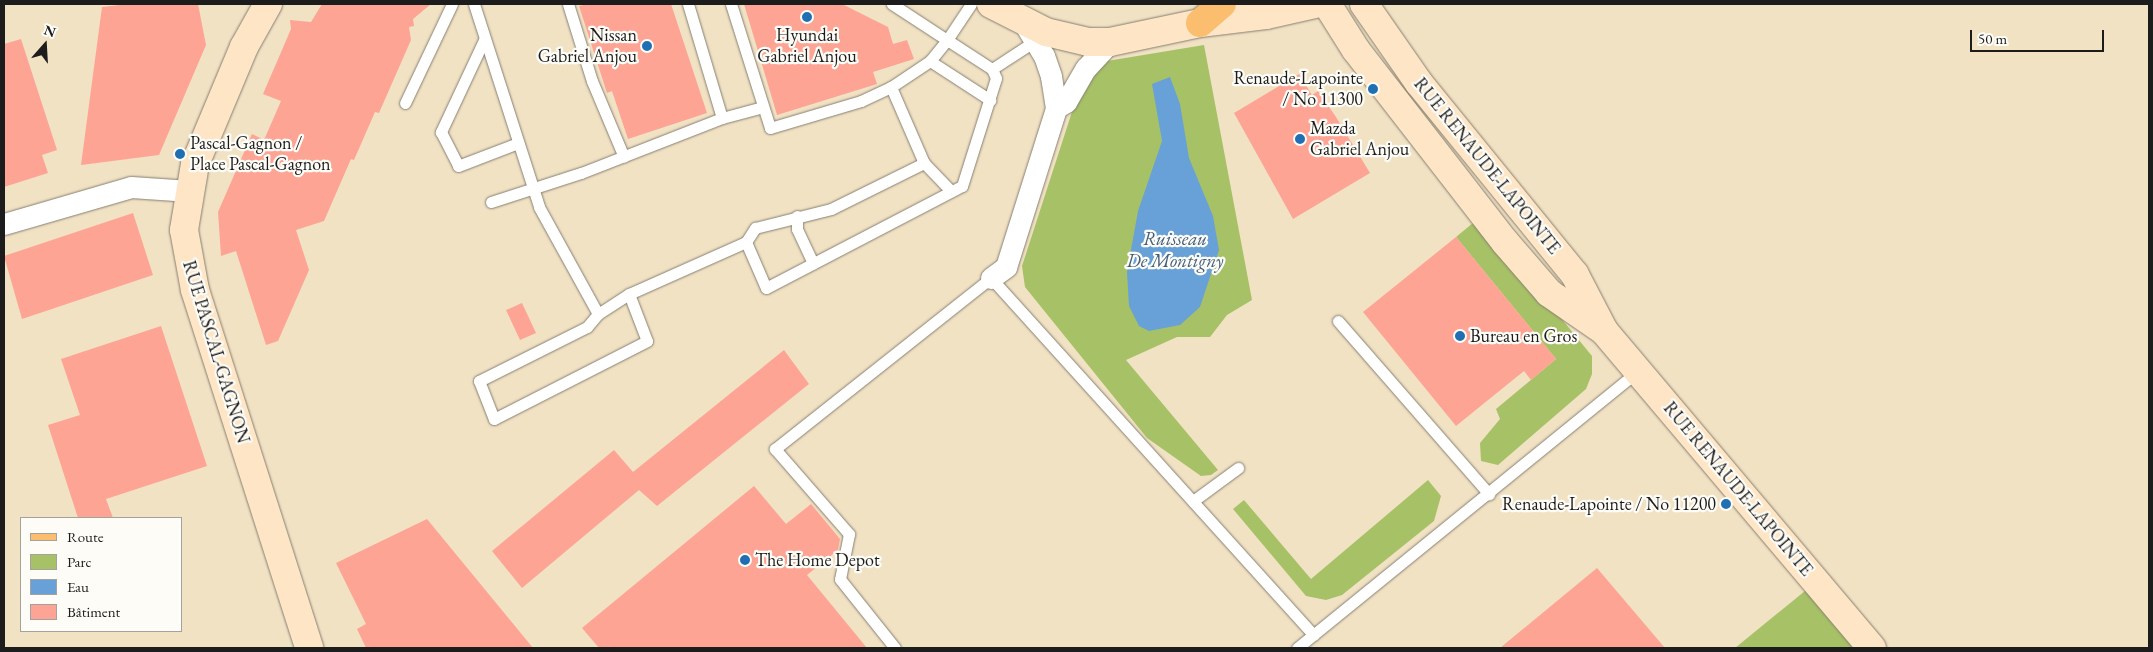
<!DOCTYPE html>
<html>
<head>
<meta charset="utf-8">
<style>
	body { margin:0 }
	#map { position:relative; width:2153px; height:652px; overflow:hidden; background:#f1e2c4; font-family:"EB Garamond",serif }
	div>[style] { position:absolute }
	.green>* { inset:0; background:#a7c167 }
	.water>* { inset:0; background:#67a1d7 }
	.building>* { inset:0; background:#fda494 }
	.roads { filter:drop-shadow(0 0 1px #867f70) drop-shadow(0 0 1px #867f70) }
	.lane>* { height:11px; margin:-5.5px; padding:0 5.5px; transform-origin:5.5px; border-radius:5.5px; background:#fff }
	.street>* { height:21px; margin:-10.5px; padding:0 10.5px; transform-origin:10.5px; border-radius:10.5px; background:#fff }
	.secondary>* { height:28px; margin:-14px; padding:0 14px; transform-origin:14px; border-radius:14px; background:#fde5c5 }
	.primary>* { height:28px; margin:-14px; padding:0 14px; transform-origin:14px; border-radius:14px; background:#fbbd6e }
	.dots>* { width:14px; height:14px; translate:-50% -50%; box-sizing:border-box; border:2px solid #fdfcf7; border-radius:50% }
	span { translate:-50% -50%; white-space:nowrap; text-align:center; line-height:1.15; -webkit-text-stroke:4.5px #fdfcf7; paint-order:stroke }
	.poi-label { font-size:18px; color:#1c1c1c }
	.right { translate:-100% -50%; text-align:right }
	.left { translate:0 -50%; text-align:left }
	.street-label { font-size:18px; color:#1c1c1c }
	.water-label { font-size:19px; color:#425e7a; font-style:italic }
	.frame { position:absolute; inset:0; border:5px solid #1c1c1c; pointer-events:none }
	.legend { position:absolute; left:20px; top:517px; width:162px; height:115px; box-sizing:border-box; background:#fdfcf7; border:1px solid #a3a29f; margin:0; padding:6px 9px; list-style:none; font-size:15px; color:#1c1c1c }
	.legend li { display:flex; align-items:center; gap:10px; height:25px }
	.legend b { width:25px; border:1px solid #a3a29f }
	.north { position:absolute; left:20px; top:20px; width:50px; height:50px; -webkit-text-stroke:4px #fdfcf7; paint-order:stroke; rotate:19deg; font-size:14px; font-weight:700; line-height:20px; text-align:center; color:#1c1c1c }
	.north::after { content:''; display:block; margin:auto; width:18px; height:22px; background:#1c1c1c; clip-path:polygon(50% 0,100% 100%,50% 72%,0 100%) }
	.scale { position:absolute; left:1970px; top:30px; width:134px; height:22px; box-sizing:border-box; border:2px solid #1c1c1c; border-top:0; padding-left:6px; font-size:15px; line-height:18px; white-space:nowrap; color:#1c1c1c; -webkit-text-stroke:4px #fdfcf7; paint-order:stroke }
</style>
</head>
<body>
<div id="map">
	<div class="green">
		<i style="clip-path:polygon(1204px 45px,1252px 300px,1227px 315px,1210px 337px,1177px 337px,1126px 360px,1218px 470px,1211px 475px,1201px 476px,1147px 438px,1025px 287px,1022px 266px,1081px 84px,1101px 62px)"></i>
		<i style="clip-path:polygon(1479px 218px,1592px 356px,1592px 374px,1586px 389px,1498px 465px,1481px 461px,1480px 443px,1500px 419px,1496px 409px,1556px 359px,1456px 237px)"></i>
		<i style="clip-path:polygon(1428px 480px,1441px 496px,1434px 521px,1342px 595px,1326px 600px,1306px 596px,1233px 509px,1244px 500px,1311px 579px)"></i>
		<i style="clip-path:polygon(1816px 582px,1872px 648px,1735px 648px)"></i>
	</div>
	<div class="water">
		<i style="clip-path:polygon(1170px 77px,1180px 104px,1189px 158px,1213px 216px,1219px 250px,1200px 307px,1180px 325px,1149px 331px,1139px 326px,1129px 306px,1127px 272px,1138px 211px,1162px 141px,1152px 84px)"></i>
	</div>
	<div class="building">
		<i style="clip-path:polygon(129px 4px,198px 4px,206px 45px,159px 155px,81px 165px,102px 7px)"></i>
		<i style="clip-path:polygon(322px 4px,431px 4px,413px 19px,414px 26px,409px 27px,411px 40px,379px 113px,375px 112px,354px 160px,351px 159px,324px 221px,296px 230px,309px 270px,278px 341px,266px 345px,236px 251px,221px 256px,218px 212px,252px 134px,264px 140px,281px 101px,263px 94px,291px 29px,290px 20px,311px 22px)"></i>
		<i style="clip-path:polygon(587px 4px,671px 4px,707px 113px,628px 139px,612px 91px,607px 93px,579px 6px)"></i>
		<i style="clip-path:polygon(744px 4px,842px 4px,888px 27px,893px 44px,907px 40px,914px 59px,873px 72px,877px 84px,777px 115px)"></i>
		<i style="clip-path:polygon(21px 39px,57px 150px,42px 155px,48px 173px,4px 187px,4px 44px)"></i>
		<i style="clip-path:polygon(1299px 74px,1312px 95px,1318px 91px,1336px 117px,1370px 173px,1293px 219px,1234px 113px)"></i>
		<i style="clip-path:polygon(133px 213px,153px 275px,22px 319px,4px 256px)"></i>
		<i style="clip-path:polygon(1456px 237px,1556px 359px,1531px 380px,1524px 371px,1456px 426px,1363px 312px)"></i>
		<i style="clip-path:polygon(522px 303px,536px 333px,520px 340px,506px 310px)"></i>
		<i style="clip-path:polygon(161px 326px,207px 466px,106px 499px,113px 518px,78px 518px,48px 425px,80px 415px,61px 359px)"></i>
		<i style="clip-path:polygon(784px 350px,809px 384px,657px 506px,639px 490px,522px 588px,492px 551px,614px 450px,633px 472px)"></i>
		<i style="clip-path:polygon(754px 486px,786px 524px,811px 504px,840px 539px,838px 550px,807px 575px,867px 648px,599px 648px,582px 628px)"></i>
		<i style="clip-path:polygon(427px 519px,533px 648px,366px 648px,357px 629px,366px 624px,336px 563px)"></i>
		<i style="clip-path:polygon(1597px 568px,1665px 648px,1500px 648px)"></i>
	</div>
	<div class="roads">
		<div class="lane">
			<i style="left:474px;top:4px;width:213px;rotate:72.2deg"></i>
			<i style="left:539px;top:207px;width:122px;rotate:61.1deg"></i>
			<i style="left:568px;top:4px;width:81px;rotate:72.7deg"></i>
			<i style="left:592px;top:81px;width:82px;rotate:67.2deg"></i>
			<i style="left:688px;top:4px;width:119px;rotate:73.4deg"></i>
			<i style="left:731px;top:4px;width:130px;rotate:72.5deg"></i>
			<i style="left:770px;top:128px;width:95px;rotate:-16.5deg"></i>
			<i style="left:861px;top:101px;width:33px;rotate:-25deg"></i>
			<i style="left:484px;top:40px;width:102px;rotate:115.1deg"></i>
			<i style="left:441px;top:132px;width:38px;rotate:63deg"></i>
			<i style="left:458px;top:166px;width:64px;rotate:-21deg"></i>
			<i style="left:930px;top:61px;width:72px;rotate:33deg"></i>
			<i style="left:992px;top:69px;width:51px;rotate:-33.1deg"></i>
			<i style="left:405px;top:103px;width:110px;rotate:-64.6deg"></i>
			<i style="left:924px;top:163px;width:39px;rotate:46deg"></i>
			<i style="left:491px;top:202px;width:95px;rotate:-17.9deg"></i>
			<i style="left:581px;top:173px;width:151px;rotate:-21.3deg"></i>
			<i style="left:722px;top:118px;width:42px;rotate:-15deg"></i>
			<i style="left:797px;top:216px;width:13px;rotate:90deg"></i>
			<i style="left:797px;top:229px;width:38px;rotate:65deg"></i>
			<i style="left:746px;top:242px;width:17px;rotate:-57deg"></i>
			<i style="left:755px;top:228px;width:78px;rotate:-14deg"></i>
			<i style="left:831px;top:209px;width:104px;rotate:-26.3deg"></i>
			<i style="left:924px;top:163px;width:83px;rotate:-113.5deg"></i>
			<i style="left:891px;top:87px;width:47px;rotate:-33.7deg"></i>
			<i style="left:930px;top:61px;width:27px;rotate:-51deg"></i>
			<i style="left:947px;top:40px;width:66px;rotate:-146.8deg"></i>
			<i style="left:629px;top:294px;width:50px;rotate:69deg"></i>
			<i style="left:647px;top:341px;width:172px;rotate:153deg"></i>
			<i style="left:494px;top:419px;width:41px;rotate:-111.5deg"></i>
			<i style="left:479px;top:381px;width:121px;rotate:-26.6deg"></i>
			<i style="left:587px;top:327px;width:17px;rotate:-50deg"></i>
			<i style="left:598px;top:314px;width:37px;rotate:-33deg"></i>
			<i style="left:629px;top:294px;width:128px;rotate:-24deg"></i>
			<i style="left:746px;top:242px;width:50px;rotate:66.5deg"></i>
			<i style="left:766px;top:288px;width:221px;rotate:-27.5deg"></i>
			<i style="left:962px;top:186px;width:113px;rotate:-72.5deg"></i>
			<i style="left:996px;top:78px;width:10px;rotate:-114deg"></i>
			<i style="left:992px;top:69px;width:54px;rotate:-147.2deg"></i>
			<i style="left:947px;top:40px;width:43px;rotate:-56.3deg"></i>
			<i style="left:1338px;top:321px;width:230px;rotate:48.9deg"></i>
			<i style="left:1193px;top:501px;width:56px;rotate:-36.3deg"></i>
			<i style="left:895px;top:648px;width:88px;rotate:-128.6deg"></i>
			<i style="left:840px;top:579px;width:46px;rotate:-78.7deg"></i>
			<i style="left:849px;top:534px;width:113px;rotate:-131deg"></i>
			<i style="left:775px;top:449px;width:275px;rotate:-38.4deg"></i>
			<i style="left:991px;top:278px;width:481px;rotate:47.9deg"></i>
			<i style="left:1297px;top:648px;width:441px;rotate:-39.1deg"></i>
		</div>
		<div class="street">
			<i style="left:1056px;top:108px;width:12px;rotate:-31deg"></i>
			<i style="left:1066px;top:102px;width:39px;rotate:-60deg"></i>
			<i style="left:1086px;top:68px;width:35px;rotate:-47deg"></i>
			<i style="left:4px;top:224px;width:132px;rotate:-16.2deg"></i>
			<i style="left:131px;top:187px;width:59px;rotate:3.9deg"></i>
			<i style="left:991px;top:278px;width:19px;rotate:-36deg"></i>
			<i style="left:1006px;top:267px;width:167px;rotate:-72.5deg"></i>
			<i style="left:1056px;top:108px;width:32px;rotate:-99deg"></i>
			<i style="left:1051px;top:76px;width:21px;rotate:-109deg"></i>
			<i style="left:1044px;top:56px;width:42px;rotate:-121.4deg"></i>
		</div>
		<div class="secondary">
			<i style="left:268px;top:4px;width:49px;rotate:119.2deg"></i>
			<i style="left:244px;top:47px;width:127px;rotate:112.7deg"></i>
			<i style="left:195px;top:164px;width:67px;rotate:99.5deg"></i>
			<i style="left:184px;top:230px;width:61px;rotate:79.6deg"></i>
			<i style="left:195px;top:290px;width:376px;rotate:72.3deg"></i>
			<i style="left:991px;top:4px;width:62px;rotate:27deg"></i>
			<i style="left:1046px;top:32px;width:43px;rotate:13.4deg"></i>
			<i style="left:1088px;top:42px;width:22px"></i>
			<i style="left:1110px;top:42px;width:92px;rotate:-11.9deg"></i>
			<i style="left:1200px;top:23px;width:66px;rotate:-6.9deg"></i>
			<i style="left:1266px;top:15px;width:50px;rotate:-12.7deg"></i>
			<i style="left:1327px;top:4px;width:54px;rotate:57.8deg"></i>
			<i style="left:1356px;top:50px;width:243px;rotate:52.2deg"></i>
			<i style="left:1505px;top:242px;width:67px;rotate:49.2deg"></i>
			<i style="left:1549px;top:293px;width:67px;rotate:34.6deg"></i>
			<i style="left:1604px;top:331px;width:415px;rotate:49.8deg"></i>
			<i style="left:1364px;top:4px;width:96px;rotate:55.2deg"></i>
			<i style="left:1419px;top:83px;width:247px;rotate:50.9deg"></i>
			<i style="left:1575px;top:275px;width:59px;rotate:62.6deg"></i>
		</div>
		<div class="primary">
			<i style="left:1200px;top:23px;width:29px;rotate:-41deg"></i>
		</div>
	</div>
	<div class="dots">
		<i style="left:807px;top:17px;background:#1f6fb2"></i>
		<i style="left:647px;top:46px;background:#1f6fb2"></i>
		<i style="left:1373px;top:89px;background:#1f6fb2"></i>
		<i style="left:1300px;top:139px;background:#1f6fb2"></i>
		<i style="left:180px;top:154px;background:#1f6fb2"></i>
		<i style="left:1460px;top:336px;background:#1f6fb2"></i>
		<i style="left:1726px;top:504px;background:#1f6fb2"></i>
		<i style="left:745px;top:560px;background:#1f6fb2"></i>
	</div>
	<div class="poi-label">
		<span class="right" style="left:637px;top:46px">Nissan<br>Gabriel Anjou</span>
		<span style="left:807px;top:46px">Hyundai<br>Gabriel Anjou</span>
		<span class="right" style="left:1363px;top:89px">Renaude-Lapointe<br>/ No 11300</span>
		<span class="left" style="left:1310px;top:139px">Mazda<br>Gabriel Anjou</span>
		<span class="left" style="left:190px;top:154px">Pascal-Gagnon /<br>Place Pascal-Gagnon</span>
		<span class="left" style="left:1470px;top:336px">Bureau en Gros</span>
		<span class="right" style="left:1716px;top:504px">Renaude-Lapointe / No 11200</span>
		<span class="left" style="left:755px;top:560px">The Home Depot</span>
	</div>
	<div class="street-label">
		<span style="left:1487px;top:166px;rotate:51deg">RUE RENAUDE-LAPOINTE</span>
		<span style="left:216px;top:352px;rotate:73deg">RUE PASCAL-GAGNON</span>
		<span style="left:1738px;top:489px;rotate:50deg">RUE RENAUDE-LAPOINTE</span>
	</div>
	<div class="water-label">
		<span style="left:1175px;top:250px">Ruisseau<br>De Montigny</span>
	</div>
	<div class="frame"></div>
	<ul class="legend">
	<li><b style="height:6px;background:#fbbd6e"></b>Route</li>
	<li><b style="height:14px;background:#a7c167"></b>Parc</li>
	<li><b style="height:14px;background:#67a1d7"></b>Eau</li>
	<li><b style="height:14px;background:#fda494"></b>Bâtiment</li>
	</ul>
	<div class="north">N</div>
	<div class="scale">50 m</div>
</div>
</body>
</html>
